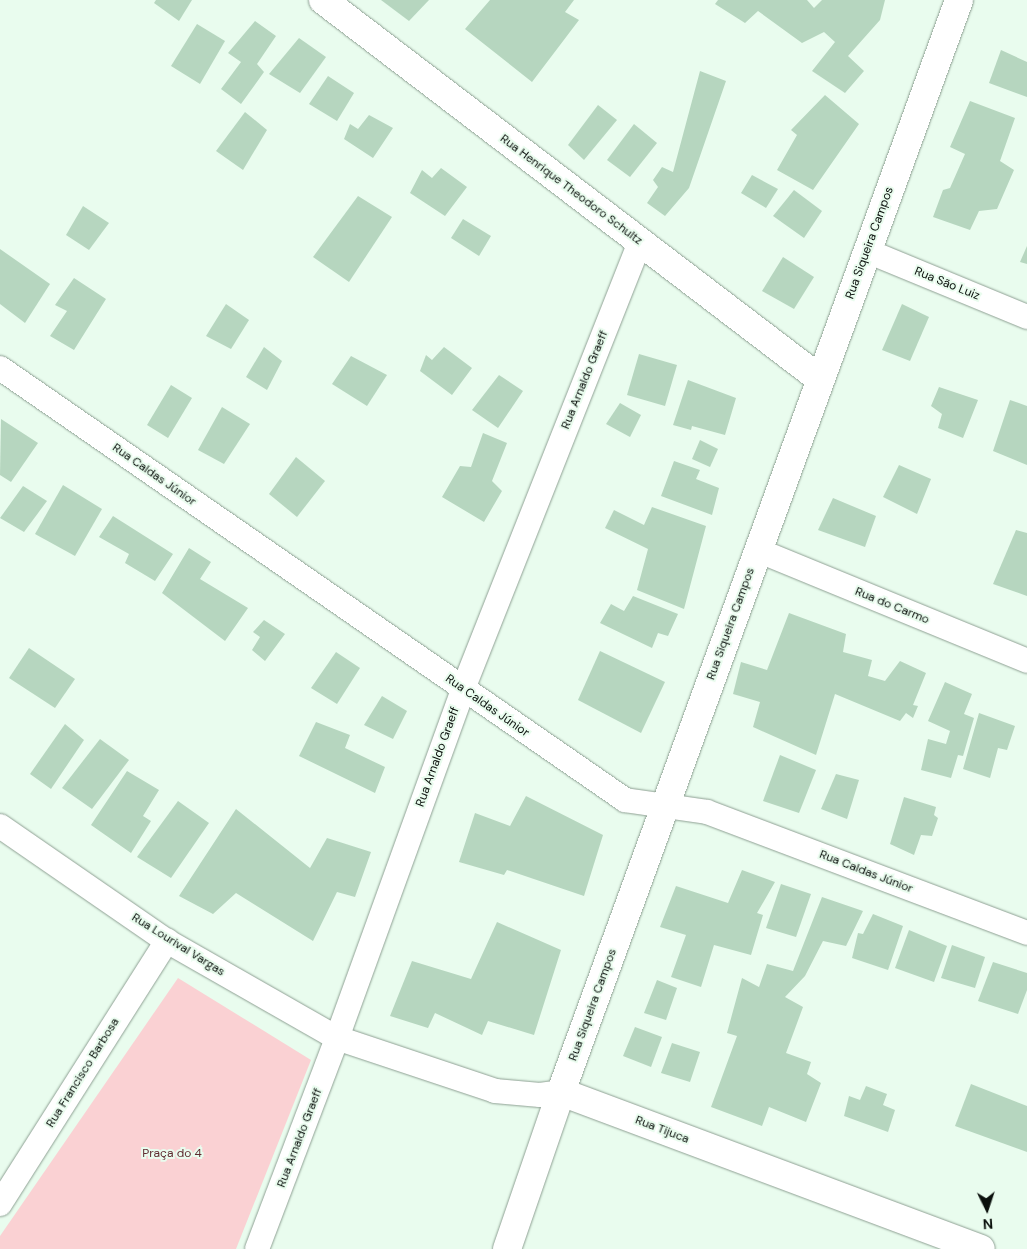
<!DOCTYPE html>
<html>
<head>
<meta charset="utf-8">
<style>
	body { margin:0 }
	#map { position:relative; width:1027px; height:1249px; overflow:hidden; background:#e9fcee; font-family:"DM Sans",sans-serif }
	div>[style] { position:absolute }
	.green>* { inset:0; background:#fad1d3 }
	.building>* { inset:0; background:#b6d6bf }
	.roads { filter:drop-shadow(0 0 1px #8ea093) drop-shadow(0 0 1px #8ea093) }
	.street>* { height:24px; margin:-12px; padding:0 12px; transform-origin:12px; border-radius:12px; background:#fff }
	.secondary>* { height:28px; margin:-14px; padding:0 14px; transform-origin:14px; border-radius:14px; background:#fff }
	span { translate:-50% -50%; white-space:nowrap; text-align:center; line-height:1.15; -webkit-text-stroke:4px #e9fcee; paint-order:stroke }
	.street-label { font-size:12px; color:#0a100c }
	.park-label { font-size:12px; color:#5f2b30 }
	.north { position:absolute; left:962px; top:1184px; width:50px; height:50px; -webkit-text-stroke:4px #e9fcee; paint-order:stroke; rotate:176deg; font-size:14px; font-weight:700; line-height:20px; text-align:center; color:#0a100c }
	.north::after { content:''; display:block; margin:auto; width:18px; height:22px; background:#0a100c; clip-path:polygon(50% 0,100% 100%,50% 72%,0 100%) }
</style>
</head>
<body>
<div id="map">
	<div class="green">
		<i style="clip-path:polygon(178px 978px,311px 1060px,236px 1249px,0 1249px,0 1236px)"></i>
	</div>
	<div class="building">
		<i style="clip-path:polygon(156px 0,192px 0,179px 21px,154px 3px)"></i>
		<i style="clip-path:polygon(381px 0,429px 0,409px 21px)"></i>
		<i style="clip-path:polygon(490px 0,574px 0,565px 12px,579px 20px,532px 82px,465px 29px)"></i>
		<i style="clip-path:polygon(718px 0,807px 0,814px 8px,822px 0,885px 0,880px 20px,848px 56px,864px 71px,845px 93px,812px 71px,835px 42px,824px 32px,802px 43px,758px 11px,745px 23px,715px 4px)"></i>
		<i style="clip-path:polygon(255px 21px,276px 36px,257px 64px,264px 72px,241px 104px,221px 89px,241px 62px,228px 53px)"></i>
		<i style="clip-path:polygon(197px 24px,225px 41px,200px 84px,171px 66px)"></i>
		<i style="clip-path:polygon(299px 38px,326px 57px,300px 93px,269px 74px)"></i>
		<i style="clip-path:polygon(1001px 50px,1027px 62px,1027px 97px,989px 83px)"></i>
		<i style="clip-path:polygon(700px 71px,726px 81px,689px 188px,665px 216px,647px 203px,658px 187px,653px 180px,662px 167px,673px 172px)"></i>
		<i style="clip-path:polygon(328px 76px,354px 93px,337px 121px,309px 104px)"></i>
		<i style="clip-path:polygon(825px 95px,859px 124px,813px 190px,777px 170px,797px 135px,791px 130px)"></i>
		<i style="clip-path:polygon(970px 101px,1015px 118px,1000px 161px,1014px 170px,997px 209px,979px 211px,970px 230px,933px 217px,943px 190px,950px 188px,965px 154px,950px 147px)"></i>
		<i style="clip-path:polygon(598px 105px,617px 120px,584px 160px,568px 145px)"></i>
		<i style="clip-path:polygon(245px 112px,267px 130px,243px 170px,216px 151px)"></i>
		<i style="clip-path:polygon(369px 115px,393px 128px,373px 158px,344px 139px,350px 124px,358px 129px)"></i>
		<i style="clip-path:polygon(634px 124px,657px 143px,630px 177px,607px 160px)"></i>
		<i style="clip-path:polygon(441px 168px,467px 187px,445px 216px,410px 193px,422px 170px,432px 178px)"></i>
		<i style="clip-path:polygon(752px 175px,778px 189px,766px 208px,741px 193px)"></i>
		<i style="clip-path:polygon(794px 190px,822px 211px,804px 238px,773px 216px)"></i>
		<i style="clip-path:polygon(358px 196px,392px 217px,349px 282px,313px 257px)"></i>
		<i style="clip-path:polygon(83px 206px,109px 223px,89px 250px,66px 235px)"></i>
		<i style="clip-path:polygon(463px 219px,491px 236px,479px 256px,451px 238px)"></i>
		<i style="clip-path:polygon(1027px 246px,1027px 264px,1020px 262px)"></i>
		<i style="clip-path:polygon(0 249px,50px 284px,25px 323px,0 304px)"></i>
		<i style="clip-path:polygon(783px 257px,814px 277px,794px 309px,762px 291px)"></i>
		<i style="clip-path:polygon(74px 278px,106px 299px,74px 350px,50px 336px,67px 311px,55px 305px)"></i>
		<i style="clip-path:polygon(226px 304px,249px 320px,231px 349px,206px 336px)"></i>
		<i style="clip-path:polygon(902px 304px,929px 317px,910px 361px,882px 350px)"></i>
		<i style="clip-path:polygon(264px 347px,282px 361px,267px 390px,246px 377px)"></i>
		<i style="clip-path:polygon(444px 347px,472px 368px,452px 395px,420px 371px,426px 355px,432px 360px)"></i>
		<i style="clip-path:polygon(639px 354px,677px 365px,665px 406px,627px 395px)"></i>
		<i style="clip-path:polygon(351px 356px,387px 375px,367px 406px,332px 384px)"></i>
		<i style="clip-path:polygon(499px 375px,523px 391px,498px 428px,472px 410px)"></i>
		<i style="clip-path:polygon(688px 380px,736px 398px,725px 435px,692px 426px,691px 430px,673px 425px)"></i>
		<i style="clip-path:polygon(171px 385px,192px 398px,168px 438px,147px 425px)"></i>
		<i style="clip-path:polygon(939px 387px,978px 400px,963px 438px,938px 428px,942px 414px,931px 406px)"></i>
		<i style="clip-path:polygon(1010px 400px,1027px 406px,1027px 465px,993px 451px)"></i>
		<i style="clip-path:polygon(620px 403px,641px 415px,630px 437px,606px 424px)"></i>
		<i style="clip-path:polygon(222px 407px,250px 424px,224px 464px,198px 450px)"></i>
		<i style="clip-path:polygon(1px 419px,38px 443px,11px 482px,0 475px)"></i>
		<i style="clip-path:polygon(483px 433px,507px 443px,492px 481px,502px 491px,484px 522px,442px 497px,460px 466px,471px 467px)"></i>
		<i style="clip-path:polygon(700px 440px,718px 449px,710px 467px,692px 459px)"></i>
		<i style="clip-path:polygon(296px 457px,325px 481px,297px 517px,269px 494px)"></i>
		<i style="clip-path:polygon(674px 461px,700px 470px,696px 479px,719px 488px,712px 515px,661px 496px)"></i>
		<i style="clip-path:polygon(899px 465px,931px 479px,917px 514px,883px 497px)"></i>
		<i style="clip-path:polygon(63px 485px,102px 509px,75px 556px,35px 534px)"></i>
		<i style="clip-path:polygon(23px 486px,47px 501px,24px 532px,0 518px)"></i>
		<i style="clip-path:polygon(833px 498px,876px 516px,865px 547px,818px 530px)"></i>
		<i style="clip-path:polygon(652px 507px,706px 526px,684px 609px,637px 590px,648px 549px,605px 528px,614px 510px,644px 525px)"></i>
		<i style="clip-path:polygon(113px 516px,173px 554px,155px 581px,125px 563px,129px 554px,99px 537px)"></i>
		<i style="clip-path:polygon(1016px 530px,1027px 533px,1027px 596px,993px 584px)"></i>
		<i style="clip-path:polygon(189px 548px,211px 562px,200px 579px,248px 608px,225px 641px,162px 593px)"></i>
		<i style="clip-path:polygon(633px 596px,678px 614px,668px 636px,658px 633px,652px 648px,600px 623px,611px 604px,624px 611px)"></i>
		<i style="clip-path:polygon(789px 613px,846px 634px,843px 652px,872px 660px,868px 676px,885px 681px,900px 661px,926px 673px,913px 705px,918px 706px,913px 718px,906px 713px,900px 721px,835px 694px,816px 755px,753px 727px,760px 702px,733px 694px,741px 662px,767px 670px)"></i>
		<i style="clip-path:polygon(264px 620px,285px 634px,265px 661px,252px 650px,260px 637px,253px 632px)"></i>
		<i style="clip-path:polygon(29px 648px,75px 679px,55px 708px,9px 678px)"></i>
		<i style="clip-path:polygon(600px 651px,665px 682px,641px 733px,578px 700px)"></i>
		<i style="clip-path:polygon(336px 652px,360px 668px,337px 704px,311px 688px)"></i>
		<i style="clip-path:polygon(945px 682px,972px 694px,964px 714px,974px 718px,963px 756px,958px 755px,951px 778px,921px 770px,928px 739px,946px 744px,950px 731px,928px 721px)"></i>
		<i style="clip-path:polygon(382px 696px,407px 711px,393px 739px,364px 725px)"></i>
		<i style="clip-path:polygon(979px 713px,1015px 726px,1007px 750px,998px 748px,990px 778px,963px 769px)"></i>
		<i style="clip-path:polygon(316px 722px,350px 735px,345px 748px,385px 767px,375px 793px,299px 756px)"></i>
		<i style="clip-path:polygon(65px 724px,84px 740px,51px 789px,30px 774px)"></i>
		<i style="clip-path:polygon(100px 739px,129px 760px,92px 809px,62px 788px)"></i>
		<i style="clip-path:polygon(780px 755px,816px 770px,799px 813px,763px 801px)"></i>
		<i style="clip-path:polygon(127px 771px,159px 790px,143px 816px,151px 821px,131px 853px,91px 825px)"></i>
		<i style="clip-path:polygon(836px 774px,859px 780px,847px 819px,821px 809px)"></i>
		<i style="clip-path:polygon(526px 796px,603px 835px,584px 896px,507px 870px,504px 875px,459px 862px,475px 813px,510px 826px)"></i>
		<i style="clip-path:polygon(904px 797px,936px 807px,934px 815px,938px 818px,932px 836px,921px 835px,914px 855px,890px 844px)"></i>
		<i style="clip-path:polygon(178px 801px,209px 823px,171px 878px,137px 857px)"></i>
		<i style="clip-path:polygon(236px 809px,310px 868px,327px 838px,371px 852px,355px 897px,337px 892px,313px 941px,236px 893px,213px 914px,179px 896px)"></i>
		<i style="clip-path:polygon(742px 870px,775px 882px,757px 913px,763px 915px,751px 955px,714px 945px,701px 987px,671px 977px,686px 935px,660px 927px,676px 886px,728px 903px)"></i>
		<i style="clip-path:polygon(781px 884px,811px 894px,796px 937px,766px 928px)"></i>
		<i style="clip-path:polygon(822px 897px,863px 911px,846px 946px,823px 941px,805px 976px,785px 997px,803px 1007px,786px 1053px,811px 1062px,807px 1074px,821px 1083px,806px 1122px,769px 1107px,762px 1126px,711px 1107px,737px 1036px,727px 1033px,742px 978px,759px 987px,767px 964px,793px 971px)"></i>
		<i style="clip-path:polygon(873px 914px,903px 926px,888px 970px,852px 958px,858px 933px,863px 934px)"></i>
		<i style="clip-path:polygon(497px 922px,561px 950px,534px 1035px,488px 1021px,482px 1035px,435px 1013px,428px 1028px,390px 1016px,412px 961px,471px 979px)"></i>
		<i style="clip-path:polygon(909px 930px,947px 946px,934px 982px,895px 968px)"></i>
		<i style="clip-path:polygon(952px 945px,985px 957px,975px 988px,941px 978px)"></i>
		<i style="clip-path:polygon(993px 962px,1027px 973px,1027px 990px,1018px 1014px,978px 1001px)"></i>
		<i style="clip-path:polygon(657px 980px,677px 988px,666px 1020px,644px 1013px)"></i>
		<i style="clip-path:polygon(635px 1027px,662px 1037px,651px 1067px,623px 1056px)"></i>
		<i style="clip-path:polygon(672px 1043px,700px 1052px,690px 1082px,661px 1073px)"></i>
		<i style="clip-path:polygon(971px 1084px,1027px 1106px,1027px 1152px,955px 1126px)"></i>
		<i style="clip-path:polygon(866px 1086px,887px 1094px,883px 1105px,895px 1110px,888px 1132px,844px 1116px,849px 1096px,860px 1100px)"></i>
	</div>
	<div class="roads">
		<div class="street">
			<i style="left:867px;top:251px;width:173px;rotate:22.4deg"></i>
			<i style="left:0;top:368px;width:760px;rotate:34.65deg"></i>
			<i style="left:625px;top:800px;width:83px;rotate:8.3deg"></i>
			<i style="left:707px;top:812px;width:342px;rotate:20.7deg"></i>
			<i style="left:757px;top:550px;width:292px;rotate:22.3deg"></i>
			<i style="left:0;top:826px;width:203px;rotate:34.6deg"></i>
			<i style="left:167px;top:941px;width:196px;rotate:29.7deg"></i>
			<i style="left:337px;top:1038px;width:167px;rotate:18.5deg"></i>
			<i style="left:495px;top:1091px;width:45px;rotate:5.1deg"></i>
			<i style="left:540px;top:1095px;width:21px;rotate:-8deg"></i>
			<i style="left:0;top:1204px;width:312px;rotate:-57.6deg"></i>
			<i style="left:257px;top:1249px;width:226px;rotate:-69.2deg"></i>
			<i style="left:337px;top:1038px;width:371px;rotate:-70.1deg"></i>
			<i style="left:463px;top:689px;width:481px;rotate:-68.4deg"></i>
		</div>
		<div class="secondary">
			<i style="left:323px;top:0;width:625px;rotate:37.33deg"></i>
			<i style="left:561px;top:1092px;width:448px;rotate:20.5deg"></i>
			<i style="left:507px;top:1249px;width:166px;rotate:-71deg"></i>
			<i style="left:561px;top:1092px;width:1162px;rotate:-69.97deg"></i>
		</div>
	</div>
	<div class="street-label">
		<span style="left:571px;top:190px;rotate:37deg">Rua Henrique Theodoro Schultz</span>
		<span style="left:870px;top:243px;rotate:-70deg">Rua Siqueira Campos</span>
		<span style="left:947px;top:284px;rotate:22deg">Rua São Luiz</span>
		<span style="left:585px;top:380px;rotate:-68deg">Rua Arnaldo Graeff</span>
		<span style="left:154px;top:475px;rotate:35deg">Rua Caldas Júnior</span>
		<span style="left:892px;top:606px;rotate:22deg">Rua do Carmo</span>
		<span style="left:731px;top:624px;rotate:-70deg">Rua Siqueira Campos</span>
		<span style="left:487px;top:706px;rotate:35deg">Rua Caldas Júnior</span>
		<span style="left:438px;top:757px;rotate:-70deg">Rua Arnaldo Graeff</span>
		<span style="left:866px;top:872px;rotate:21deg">Rua Caldas Júnior</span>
		<span style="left:178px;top:945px;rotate:32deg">Rua Lourival Vargas</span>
		<span style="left:593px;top:1005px;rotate:-70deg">Rua Siqueira Campos</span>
		<span style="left:83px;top:1073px;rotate:-58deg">Rua Francisco Barbosa</span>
		<span style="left:662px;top:1130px;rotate:21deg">Rua Tijuca</span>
		<span style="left:300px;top:1138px;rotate:-69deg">Rua Arnaldo Graeff</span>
	</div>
	<div class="park-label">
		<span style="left:172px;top:1154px">Praça do 4</span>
	</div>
	<div class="north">N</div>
</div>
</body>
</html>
